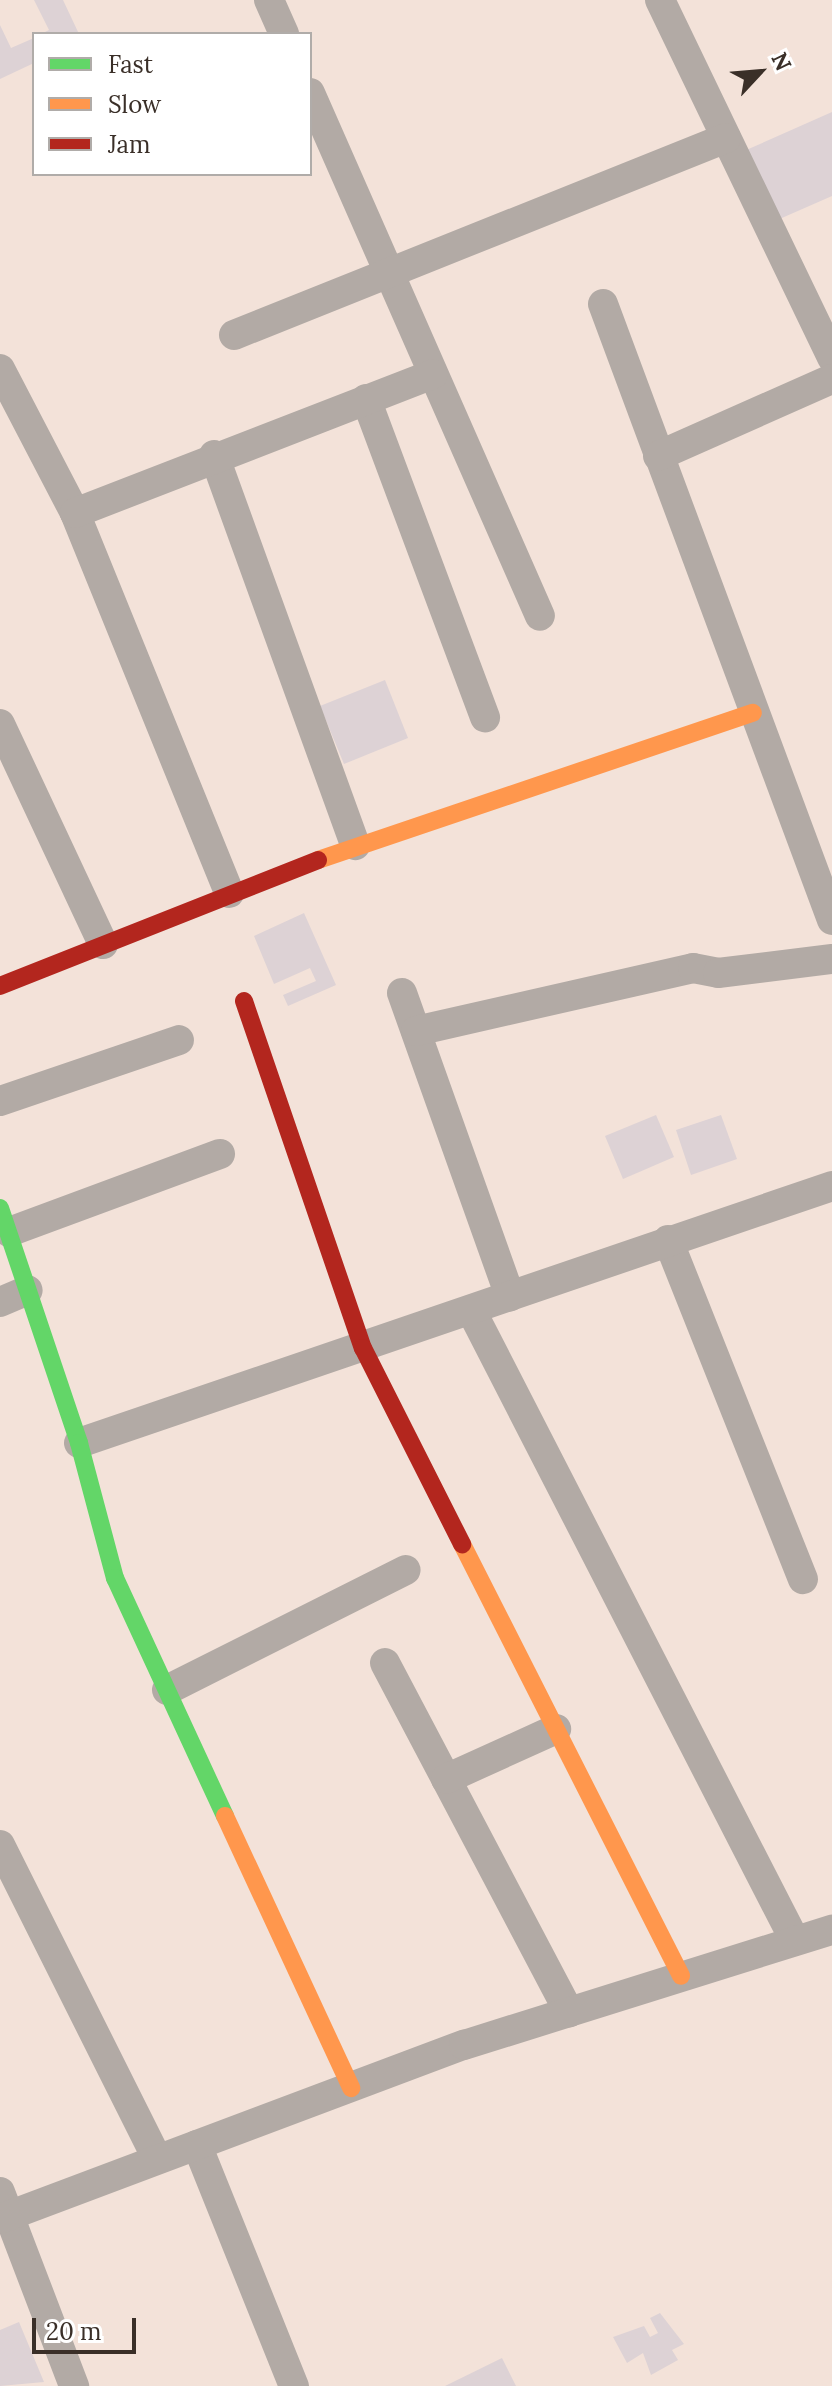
<!DOCTYPE html>
<html>
<head>
<meta charset="utf-8">
<style>
	body { margin:0 }
	#map { position:relative; width:832px; height:2386px; overflow:hidden; background:#f3e2d9; font-family:Lora,serif }
	div>[style] { position:absolute }
	.building>* { inset:0; background:#ddd2d5 }
	.street>* { height:30px; margin:-15px; padding:0 15px; transform-origin:15px; border-radius:15px; background:#b2aaa5 }
	.fast>* { height:18px; margin:-9px; padding:0 9px; transform-origin:9px; border-radius:9px; background:#63d668 }
	.slow>* { height:18px; margin:-9px; padding:0 9px; transform-origin:9px; border-radius:9px; background:#ff974d }
	.jam>* { height:18px; margin:-9px; padding:0 9px; transform-origin:9px; border-radius:9px; background:#b3261e }
	span { translate:-50% -50%; white-space:nowrap; text-align:center; line-height:1.15; -webkit-text-stroke:8px #fff; paint-order:stroke }
	.legend { position:absolute; left:32px; top:32px; width:280px; height:144px; box-sizing:border-box; background:#fff; border:2px solid #b0aca9; margin:0; padding:10px 14px; list-style:none; font-size:24px; color:#3a2f28 }
	.legend li { display:flex; align-items:center; gap:16px; height:40px }
	.legend b { width:40px; border:2px solid #b0aca9 }
	.north { position:absolute; left:720px; top:32px; width:80px; height:80px; -webkit-text-stroke:6px #fff; paint-order:stroke; rotate:64deg; font-size:22px; font-weight:700; line-height:32px; text-align:center; color:#3a2f28 }
	.north::after { content:''; display:block; margin:auto; width:28px; height:36px; background:#3a2f28; clip-path:polygon(50% 0,100% 100%,50% 72%,0 100%) }
	.scale { position:absolute; left:32px; top:2318px; width:104px; height:36px; box-sizing:border-box; border:4px solid #3a2f28; border-top:0; padding-left:10px; font-size:24px; line-height:28px; white-space:nowrap; color:#3a2f28; -webkit-text-stroke:6px #fff; paint-order:stroke }
</style>
</head>
<body>
<div id="map">
	<div class="building">
		<i style="clip-path:polygon(34px 0,63px 0,79px 34px,41px 34px,49px 30px)"></i>
		<i style="clip-path:polygon(0 25px,11px 48px,34px 38px,34px 63px,0 79px)"></i>
		<i style="clip-path:polygon(832px 112px,832px 196px,775px 221px,744px 151px)"></i>
		<i style="clip-path:polygon(385px 680px,408px 738px,344px 764px,320px 706px)"></i>
		<i style="clip-path:polygon(304px 913px,336px 985px,288px 1006px,283px 995px,316px 981px,310px 968px,274px 984px,254px 936px)"></i>
		<i style="clip-path:polygon(656px 1115px,674px 1157px,623px 1179px,605px 1136px)"></i>
		<i style="clip-path:polygon(721px 1115px,737px 1159px,691px 1175px,676px 1130px)"></i>
		<i style="clip-path:polygon(660px 2313px,684px 2344px,672px 2350px,678px 2360px,651px 2375px,643px 2353px,627px 2363px,613px 2337px,644px 2326px,650px 2337px,658px 2333px,650px 2318px)"></i>
		<i style="clip-path:polygon(19px 2322px,44px 2382px,0 2386px,0 2330px)"></i>
		<i style="clip-path:polygon(502px 2358px,516px 2386px,445px 2386px)"></i>
	</div>
	<div class="street">
		<i style="left:269px;top:0;width:37px;rotate:66deg"></i>
		<i style="left:660px;top:0;width:397px;rotate:64.3deg"></i>
		<i style="left:310px;top:93px;width:571px;rotate:66.26deg"></i>
		<i style="left:603px;top:304px;width:657px;rotate:69.61deg"></i>
		<i style="left:234px;top:335px;width:530px;rotate:-21.82deg"></i>
		<i style="left:0;top:369px;width:162px;rotate:62.5deg"></i>
		<i style="left:75px;top:513px;width:410px;rotate:67.9deg"></i>
		<i style="left:366px;top:399px;width:340px;rotate:69.5deg"></i>
		<i style="left:214px;top:455px;width:415px;rotate:70.1deg"></i>
		<i style="left:658px;top:456px;width:190px;rotate:-23.9deg"></i>
		<i style="left:75px;top:513px;width:384px;rotate:-21.2deg"></i>
		<i style="left:0;top:724px;width:243px;rotate:64.9deg"></i>
		<i style="left:402px;top:993px;width:322px;rotate:70.4deg"></i>
		<i style="left:416px;top:1031px;width:284px;rotate:-12.8deg"></i>
		<i style="left:693px;top:968px;width:25px;rotate:11deg"></i>
		<i style="left:718px;top:973px;width:115px;rotate:-7deg"></i>
		<i style="left:0;top:1101px;width:189px;rotate:-18.8deg"></i>
		<i style="left:9px;top:1232px;width:225px;rotate:-20.3deg"></i>
		<i style="left:668px;top:1240px;width:365px;rotate:68.3deg"></i>
		<i style="left:0;top:1302px;width:30px;rotate:-23deg"></i>
		<i style="left:471px;top:1310px;width:709px;rotate:62.82deg"></i>
		<i style="left:79px;top:1443px;width:796px;rotate:-18.84deg"></i>
		<i style="left:385px;top:1663px;width:395px;rotate:62.2deg"></i>
		<i style="left:167px;top:1690px;width:267px;rotate:-26.7deg"></i>
		<i style="left:446px;top:1779px;width:121px;rotate:-24.4deg"></i>
		<i style="left:0;top:1845px;width:351px;rotate:63.4deg"></i>
		<i style="left:197px;top:2145px;width:260px;rotate:68.1deg"></i>
		<i style="left:0;top:2192px;width:208px;rotate:69.1deg"></i>
		<i style="left:0;top:2219px;width:496px;rotate:-20.6deg"></i>
		<i style="left:464px;top:2045px;width:386px;rotate:-17.4deg"></i>
	</div>
	<div class="fast">
		<i style="left:0;top:1208px;width:248px;rotate:71.4deg"></i>
		<i style="left:79px;top:1443px;width:140px;rotate:75.1deg"></i>
		<i style="left:115px;top:1578px;width:262px;rotate:65.2deg"></i>
	</div>
	<div class="slow">
		<i style="left:318px;top:860px;width:459px;rotate:-18.7deg"></i>
		<i style="left:462px;top:1544px;width:484px;rotate:63.1deg"></i>
		<i style="left:225px;top:1816px;width:300px;rotate:65.1deg"></i>
	</div>
	<div class="jam">
		<i style="left:0;top:986px;width:342px;rotate:-21.6deg"></i>
		<i style="left:244px;top:1001px;width:367px;rotate:71.1deg"></i>
		<i style="left:363px;top:1348px;width:220px;rotate:63.2deg"></i>
	</div>
	<ul class="legend">
	<li><b style="height:10px;background:#63d668"></b>Fast</li>
	<li><b style="height:10px;background:#ff974d"></b>Slow</li>
	<li><b style="height:10px;background:#b3261e"></b>Jam</li>
	</ul>
	<div class="north">N</div>
	<div class="scale">20 m</div>
</div>
</body>
</html>
